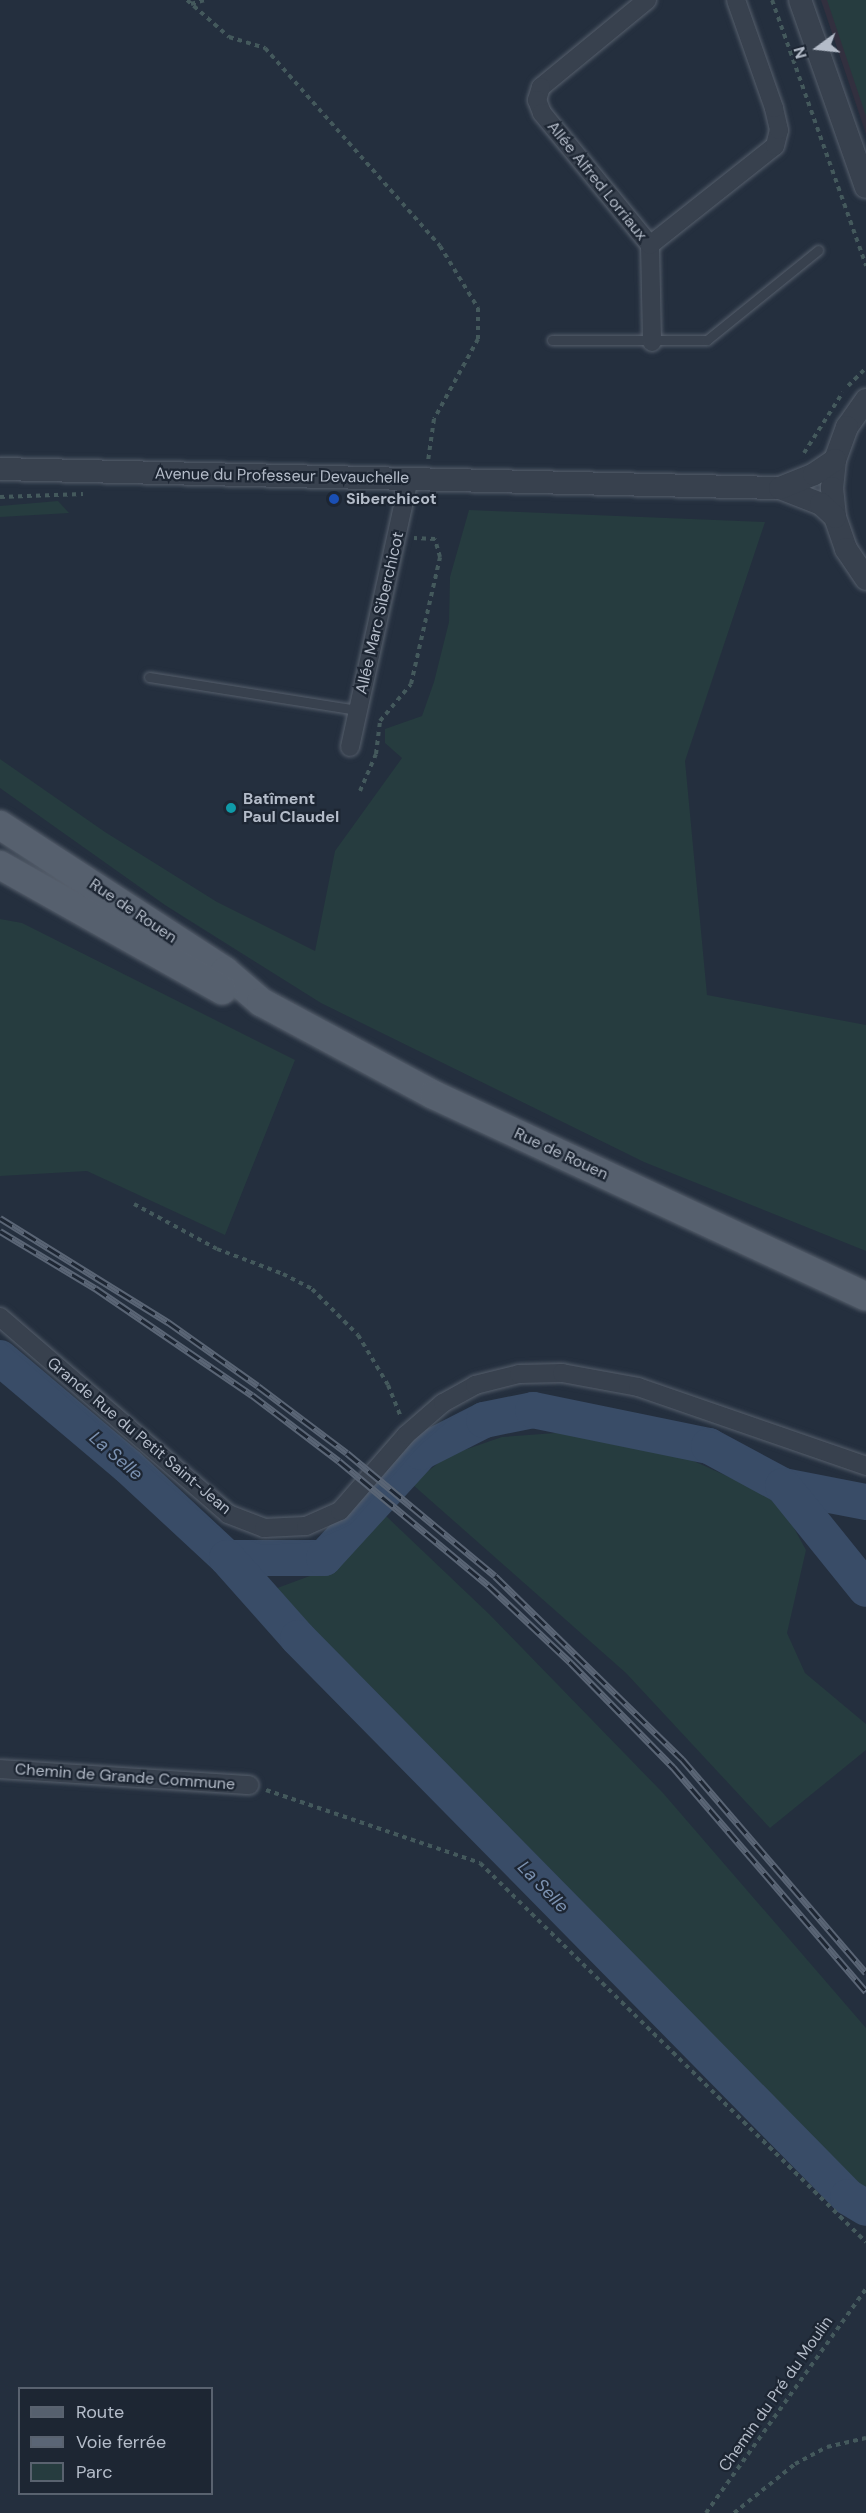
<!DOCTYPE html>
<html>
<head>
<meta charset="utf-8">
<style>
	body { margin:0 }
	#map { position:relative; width:866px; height:2513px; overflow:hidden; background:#242f3e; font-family:"DM Sans",sans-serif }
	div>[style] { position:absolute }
	.medical>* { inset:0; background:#32303f }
	.green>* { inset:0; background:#263c3f }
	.river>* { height:36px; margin:-18px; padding:0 18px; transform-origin:18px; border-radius:18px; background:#394c67 }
	.path>* { height:4px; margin-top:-2px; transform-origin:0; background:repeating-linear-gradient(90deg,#44595c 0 4.5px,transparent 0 9px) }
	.roads { filter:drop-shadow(0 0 2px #565f6c) drop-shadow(0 0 2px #565f6c) }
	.service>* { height:9px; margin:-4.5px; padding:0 4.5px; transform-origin:4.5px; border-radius:4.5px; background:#38414e }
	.minor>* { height:18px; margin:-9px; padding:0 9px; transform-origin:9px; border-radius:9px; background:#38414e }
	.tertiary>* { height:22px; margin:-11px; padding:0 11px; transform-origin:11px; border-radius:11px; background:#38414e }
	.primary>* { height:28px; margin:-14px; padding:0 14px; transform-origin:14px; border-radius:14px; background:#56606e }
	.rail>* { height:7px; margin-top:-3.5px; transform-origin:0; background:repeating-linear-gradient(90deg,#1d2633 0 14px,#5a6575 0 28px); box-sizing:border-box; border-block:2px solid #5a6575 }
	.dots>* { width:16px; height:16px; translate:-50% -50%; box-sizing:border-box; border:3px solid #1d2633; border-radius:50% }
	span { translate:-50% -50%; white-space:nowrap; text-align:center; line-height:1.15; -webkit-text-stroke:4.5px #1d2633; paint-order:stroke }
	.street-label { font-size:16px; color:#b4bcc9 }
	.poi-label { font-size:16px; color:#b4bcc9; font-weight:700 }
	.left { translate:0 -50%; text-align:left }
	.water-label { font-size:18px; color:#7c92b1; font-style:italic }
	.legend { position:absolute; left:18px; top:2387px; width:195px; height:108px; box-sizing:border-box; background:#1d2633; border:2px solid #59626f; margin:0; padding:8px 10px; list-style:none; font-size:18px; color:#b4bcc9 }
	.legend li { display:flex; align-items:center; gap:12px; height:30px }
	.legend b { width:30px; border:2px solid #59626f }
	.north { position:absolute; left:788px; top:18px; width:60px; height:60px; -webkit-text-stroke:4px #1d2633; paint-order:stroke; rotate:255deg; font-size:16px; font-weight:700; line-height:24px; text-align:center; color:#b4bcc9 }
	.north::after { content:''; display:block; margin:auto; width:21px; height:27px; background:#b4bcc9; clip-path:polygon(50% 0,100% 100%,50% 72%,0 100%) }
</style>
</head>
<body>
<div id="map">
	<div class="medical">
		<i style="clip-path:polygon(821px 0,866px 0,866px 134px)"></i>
	</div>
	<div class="green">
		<i style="clip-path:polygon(827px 0,866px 0,866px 116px)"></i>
		<i style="clip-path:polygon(58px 501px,69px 513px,0 517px,0 506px)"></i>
		<i style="clip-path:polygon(469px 510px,765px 522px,685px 761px,707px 995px,866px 1025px,866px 1251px,644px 1162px,321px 1003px,165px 905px,0 788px,0 759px,105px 832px,217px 902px,315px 951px,335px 851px,402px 758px,385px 743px,385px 729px,422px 716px,434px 682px,449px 622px,450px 577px)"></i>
		<i style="clip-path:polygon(0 919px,22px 923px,295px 1060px,225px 1235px,87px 1171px,0 1176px)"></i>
		<i style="clip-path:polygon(569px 1432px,687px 1458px,778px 1499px,806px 1550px,787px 1633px,805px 1673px,866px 1724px,866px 1750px,770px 1828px,626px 1673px,412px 1484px,447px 1456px,502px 1437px)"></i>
		<i style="clip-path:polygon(385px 1515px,489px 1614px,663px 1793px,866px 2028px,866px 2190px,855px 2188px,272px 1590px,334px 1567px)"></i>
	</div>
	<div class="river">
		<i style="left:0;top:1358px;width:167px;rotate:40.2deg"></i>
		<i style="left:128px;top:1466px;width:135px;rotate:42.9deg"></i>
		<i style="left:227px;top:1558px;width:97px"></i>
		<i style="left:324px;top:1558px;width:144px;rotate:-47.5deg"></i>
		<i style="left:421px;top:1452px;width:71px;rotate:-26.9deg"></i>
		<i style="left:484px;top:1420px;width:50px;rotate:-11.5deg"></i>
		<i style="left:533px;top:1410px;width:180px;rotate:11.6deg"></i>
		<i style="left:709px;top:1446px;width:84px;rotate:28.4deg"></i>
		<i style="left:783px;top:1486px;width:85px;rotate:10.9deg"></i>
		<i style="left:783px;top:1486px;width:132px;rotate:51.1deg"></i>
		<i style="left:227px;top:1558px;width:107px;rotate:48.4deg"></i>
		<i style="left:298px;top:1638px;width:784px;rotate:45.46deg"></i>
		<i style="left:848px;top:2197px;width:21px;rotate:31deg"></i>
	</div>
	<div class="path">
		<i style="left:187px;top:0;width:56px;rotate:41.4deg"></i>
		<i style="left:229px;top:37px;width:38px;rotate:17deg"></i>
		<i style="left:265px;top:48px;width:264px;rotate:48.5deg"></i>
		<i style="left:440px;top:246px;width:73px;rotate:58.5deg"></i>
		<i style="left:478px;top:308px;width:31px;rotate:90deg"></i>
		<i style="left:478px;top:339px;width:91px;rotate:118.8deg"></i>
		<i style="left:434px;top:419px;width:42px;rotate:98.1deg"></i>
		<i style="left:772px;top:0;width:282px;rotate:70.5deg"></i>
		<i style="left:191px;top:4px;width:15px;rotate:-16deg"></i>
		<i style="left:848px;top:386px;width:25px;rotate:-45deg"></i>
		<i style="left:804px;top:453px;width:72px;rotate:-57.4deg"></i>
		<i style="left:0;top:497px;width:83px;rotate:-2.1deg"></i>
		<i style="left:360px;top:791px;width:40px;rotate:-66.6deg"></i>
		<i style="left:376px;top:754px;width:33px;rotate:-83deg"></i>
		<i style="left:380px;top:721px;width:48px;rotate:-50deg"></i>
		<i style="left:411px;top:684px;width:130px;rotate:-77.1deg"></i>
		<i style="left:440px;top:557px;width:19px;rotate:-106deg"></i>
		<i style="left:435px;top:539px;width:21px;rotate:-177deg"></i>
		<i style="left:134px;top:1204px;width:94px;rotate:28.5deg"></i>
		<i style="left:217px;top:1249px;width:71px;rotate:20.7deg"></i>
		<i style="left:283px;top:1274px;width:33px;rotate:27deg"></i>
		<i style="left:312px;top:1289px;width:65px;rotate:45deg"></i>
		<i style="left:358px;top:1335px;width:58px;rotate:59deg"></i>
		<i style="left:388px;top:1385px;width:35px;rotate:68deg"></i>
		<i style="left:266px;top:1790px;width:226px;rotate:18.8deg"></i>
		<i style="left:480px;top:1863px;width:541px;rotate:44.48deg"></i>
		<i style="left:706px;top:2513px;width:275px;rotate:-54.5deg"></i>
		<i style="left:734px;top:2513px;width:78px;rotate:-38.8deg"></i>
		<i style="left:795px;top:2464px;width:36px;rotate:-28deg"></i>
		<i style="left:827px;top:2447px;width:40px;rotate:-13deg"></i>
	</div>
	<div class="roads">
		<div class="service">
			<i style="left:552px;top:340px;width:155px"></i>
			<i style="left:707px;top:340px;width:143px;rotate:-39deg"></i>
			<i style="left:149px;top:677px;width:211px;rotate:9deg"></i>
		</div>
		<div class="minor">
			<i style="left:647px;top:0;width:137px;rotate:140.6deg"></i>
			<i style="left:541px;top:87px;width:14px;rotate:107deg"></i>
			<i style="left:537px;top:100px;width:14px;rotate:69deg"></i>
			<i style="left:542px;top:113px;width:171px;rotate:50.7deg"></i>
			<i style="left:650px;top:245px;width:97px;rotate:88.8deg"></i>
			<i style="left:650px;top:245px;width:159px;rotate:-38.4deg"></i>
			<i style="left:775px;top:146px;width:16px;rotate:-76deg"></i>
			<i style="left:779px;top:130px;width:23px;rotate:-103deg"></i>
			<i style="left:774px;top:108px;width:114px;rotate:-109.4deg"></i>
			<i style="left:350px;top:747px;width:274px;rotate:-77.6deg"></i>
			<i style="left:0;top:1317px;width:301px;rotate:40.8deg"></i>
			<i style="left:228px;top:1514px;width:39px;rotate:21deg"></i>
			<i style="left:264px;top:1528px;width:42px;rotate:-2.7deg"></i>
			<i style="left:306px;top:1526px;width:37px;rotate:-24deg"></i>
			<i style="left:340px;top:1511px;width:101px;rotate:-49deg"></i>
			<i style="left:406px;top:1435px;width:49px;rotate:-40.9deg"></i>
			<i style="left:443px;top:1403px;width:37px;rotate:-29deg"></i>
			<i style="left:475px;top:1385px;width:45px;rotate:-14deg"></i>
			<i style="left:519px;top:1374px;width:43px;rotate:-1.3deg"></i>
			<i style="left:562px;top:1373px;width:77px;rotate:10.4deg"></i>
			<i style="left:638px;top:1387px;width:241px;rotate:19.1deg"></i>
			<i style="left:0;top:1769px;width:250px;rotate:3.7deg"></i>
		</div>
		<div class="tertiary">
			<i style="left:800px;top:0;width:198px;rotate:70.6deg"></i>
			<i style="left:866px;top:400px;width:33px;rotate:125deg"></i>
			<i style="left:847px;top:427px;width:35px;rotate:110deg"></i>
			<i style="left:835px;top:460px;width:28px;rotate:96deg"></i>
			<i style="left:832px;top:488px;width:29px;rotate:84deg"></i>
			<i style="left:835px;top:517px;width:34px;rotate:71deg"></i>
			<i style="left:846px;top:549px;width:36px;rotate:56deg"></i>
			<i style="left:0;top:469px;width:780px;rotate:1.4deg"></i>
			<i style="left:780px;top:488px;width:44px;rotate:21.3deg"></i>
			<i style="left:821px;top:504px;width:19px;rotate:43deg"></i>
			<i style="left:780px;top:488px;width:37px;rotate:-22deg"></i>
			<i style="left:814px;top:474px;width:25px;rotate:-34deg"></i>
		</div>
		<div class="primary">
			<i style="left:0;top:825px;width:268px;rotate:33deg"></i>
			<i style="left:225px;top:971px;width:48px;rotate:40.7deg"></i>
			<i style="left:261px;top:1002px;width:196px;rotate:28.3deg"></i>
			<i style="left:434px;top:1095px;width:476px;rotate:25deg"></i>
			<i style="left:0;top:865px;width:255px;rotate:29.4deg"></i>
		</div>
	</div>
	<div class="rail">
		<i style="left:0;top:1218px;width:198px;rotate:31.8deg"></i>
		<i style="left:168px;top:1322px;width:110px;rotate:35.4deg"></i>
		<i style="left:258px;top:1386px;width:111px;rotate:37deg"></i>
		<i style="left:347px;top:1453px;width:192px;rotate:39.7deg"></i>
		<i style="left:495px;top:1576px;width:262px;rotate:44.4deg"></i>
		<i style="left:682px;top:1759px;width:282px;rotate:49.3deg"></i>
		<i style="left:0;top:1231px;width:111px;rotate:31deg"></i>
		<i style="left:95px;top:1288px;width:190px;rotate:34.3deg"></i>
		<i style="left:252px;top:1395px;width:109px;rotate:37.2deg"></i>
		<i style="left:339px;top:1461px;width:194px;rotate:39.8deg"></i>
		<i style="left:488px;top:1585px;width:114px;rotate:43.2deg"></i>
		<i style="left:571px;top:1663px;width:146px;rotate:45.6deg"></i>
		<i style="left:673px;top:1767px;width:296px;rotate:49.3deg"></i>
	</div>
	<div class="dots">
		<i style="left:334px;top:499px;background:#1a4fb4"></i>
		<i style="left:231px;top:808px;background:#0f9aa8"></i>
	</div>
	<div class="street-label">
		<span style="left:597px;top:181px;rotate:51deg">Allée Alfred Lorriaux</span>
		<span style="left:282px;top:476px;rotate:1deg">Avenue du Professeur Devauchelle</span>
		<span style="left:380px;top:613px;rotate:-77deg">Allée Marc Siberchicot</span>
		<span style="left:133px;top:911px;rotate:34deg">Rue de Rouen</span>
		<span style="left:561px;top:1154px;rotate:25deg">Rue de Rouen</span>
		<span style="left:139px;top:1436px;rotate:40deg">Grande Rue du Petit Saint-Jean</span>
		<span style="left:125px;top:1777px;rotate:4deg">Chemin de Grande Commune</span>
		<span style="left:776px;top:2394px;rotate:-55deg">Chemin du Pré du Moulin</span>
	</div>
	<div class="poi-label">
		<span class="left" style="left:346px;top:499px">Siberchicot</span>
		<span class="left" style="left:243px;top:808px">Batîment<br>Paul Claudel</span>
	</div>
	<div class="water-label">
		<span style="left:116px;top:1456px;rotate:41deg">La Selle</span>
		<span style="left:543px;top:1887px;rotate:46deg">La Selle</span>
	</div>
	<ul class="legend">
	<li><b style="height:8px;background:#56606e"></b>Route</li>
	<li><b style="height:8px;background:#5a6575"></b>Voie ferrée</li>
	<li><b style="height:16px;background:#263c3f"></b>Parc</li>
	</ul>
	<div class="north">N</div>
</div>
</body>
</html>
